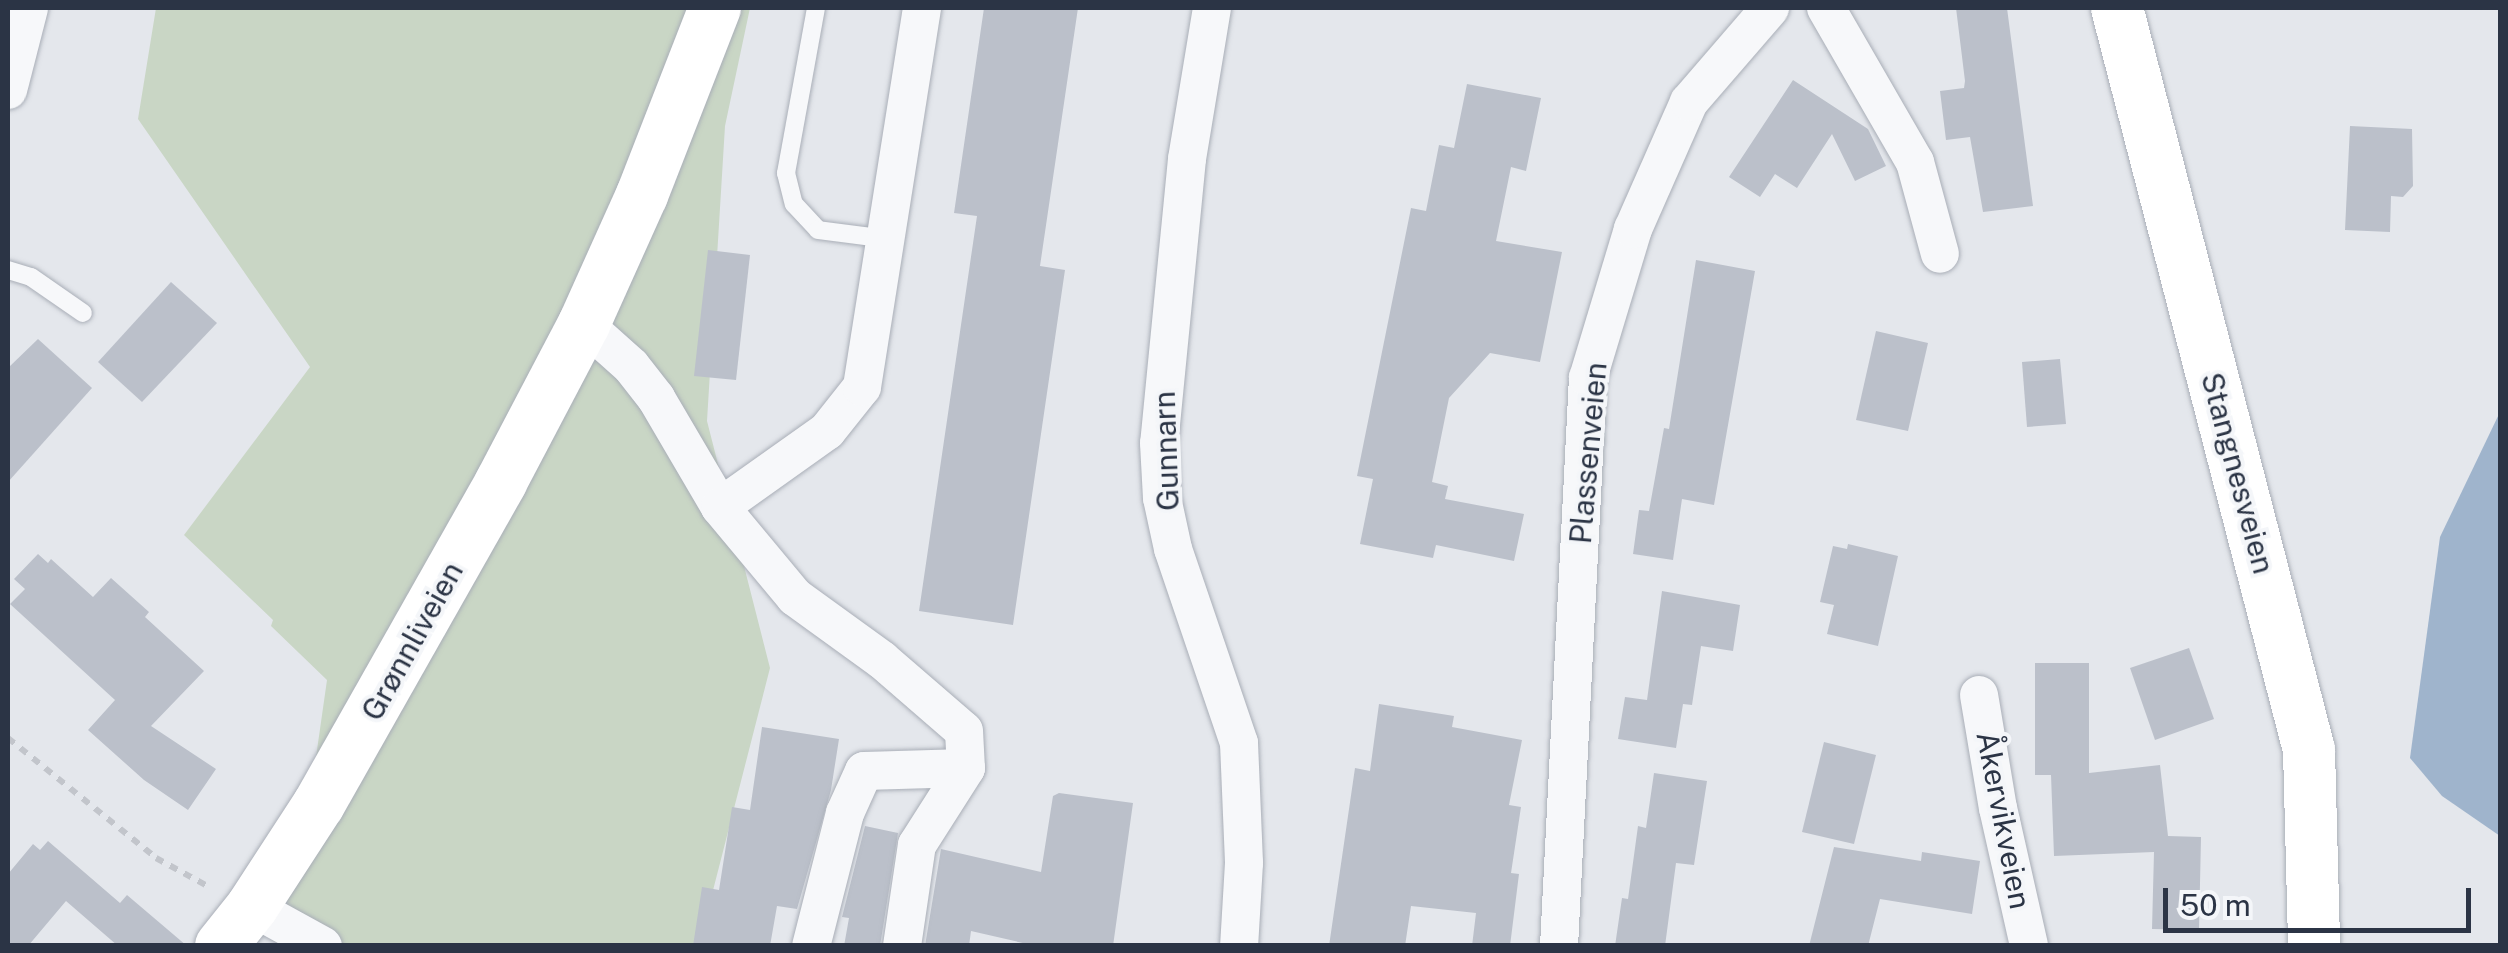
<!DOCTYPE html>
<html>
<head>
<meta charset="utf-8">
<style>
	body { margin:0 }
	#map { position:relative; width:2508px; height:953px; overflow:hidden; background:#e4e7ec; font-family:"Public Sans",sans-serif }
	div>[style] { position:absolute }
	.green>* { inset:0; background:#c9d6c5 }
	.water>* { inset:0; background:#9fb4cc }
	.building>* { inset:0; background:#bbc0ca }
	.path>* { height:6px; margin-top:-3px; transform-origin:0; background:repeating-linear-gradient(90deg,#c2c5cb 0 8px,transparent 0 16px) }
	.roads { filter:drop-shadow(0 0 2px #a9aeb7) drop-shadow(0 0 2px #a9aeb7) }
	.lane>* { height:18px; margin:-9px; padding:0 9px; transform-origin:9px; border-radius:9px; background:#f7f8fa }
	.street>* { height:38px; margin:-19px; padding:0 19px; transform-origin:19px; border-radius:19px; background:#f7f8fa }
	.secondary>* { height:52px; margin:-26px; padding:0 26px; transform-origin:26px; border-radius:26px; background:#fff }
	span { translate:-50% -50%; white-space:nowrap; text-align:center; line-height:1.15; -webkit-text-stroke:8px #f4f6f9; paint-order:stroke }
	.street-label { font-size:30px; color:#2b3445 }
	.frame { position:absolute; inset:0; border:10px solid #2b3445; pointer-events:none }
	.scale { position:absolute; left:2163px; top:888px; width:308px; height:45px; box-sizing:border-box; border:5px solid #2b3445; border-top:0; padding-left:12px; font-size:30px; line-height:35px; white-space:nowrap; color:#2b3445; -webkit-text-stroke:8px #f4f6f9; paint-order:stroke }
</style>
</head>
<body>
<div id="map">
	<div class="green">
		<i style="clip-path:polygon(156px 8px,750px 8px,725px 126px,707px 421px,770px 668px,699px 945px,289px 945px,246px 917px,309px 806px,327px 680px,271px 626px,273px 620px,184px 535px,310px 367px,138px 119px)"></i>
	</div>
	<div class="water">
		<i style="clip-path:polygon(2500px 412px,2500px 836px,2442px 796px,2410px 758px,2440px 537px)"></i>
	</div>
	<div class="building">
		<i style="clip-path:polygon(984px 8px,1078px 8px,1040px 266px,1065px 270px,1013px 625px,919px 611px,977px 216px,954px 213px)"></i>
		<i style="clip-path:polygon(1956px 8px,2007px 8px,2033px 206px,1983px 212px,1970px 137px,1946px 140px,1940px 91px,1964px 88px,1965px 81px)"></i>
		<i style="clip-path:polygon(1793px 80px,1868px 129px,1886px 166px,1855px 181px,1832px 134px,1797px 188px,1775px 174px,1760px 197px,1729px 177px)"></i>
		<i style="clip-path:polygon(1467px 84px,1541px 98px,1526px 171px,1511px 167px,1496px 241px,1562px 252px,1540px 362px,1490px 353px,1449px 398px,1432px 482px,1448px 486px,1445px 499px,1524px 514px,1514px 561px,1436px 545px,1433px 558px,1360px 544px,1373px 479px,1357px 476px,1411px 208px,1426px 211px,1439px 145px,1454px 148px)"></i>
		<i style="clip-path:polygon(2350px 126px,2412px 129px,2413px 186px,2403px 197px,2391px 196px,2390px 232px,2345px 230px)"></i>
		<i style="clip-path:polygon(708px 250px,750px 255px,736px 380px,694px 376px)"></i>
		<i style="clip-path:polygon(1696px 260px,1755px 271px,1714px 505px,1682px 499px,1673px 560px,1633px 554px,1639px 510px,1649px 511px,1664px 428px,1669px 429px)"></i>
		<i style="clip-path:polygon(171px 282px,217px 323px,142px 402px,98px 362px)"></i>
		<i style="clip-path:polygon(1876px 331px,1928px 343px,1908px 431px,1856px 420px)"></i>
		<i style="clip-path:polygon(38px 339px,92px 388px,8px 482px,8px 368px)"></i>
		<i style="clip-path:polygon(2060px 359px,2066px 424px,2027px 427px,2022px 362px)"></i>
		<i style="clip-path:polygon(1848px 544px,1898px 556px,1878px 646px,1827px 634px,1834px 605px,1820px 602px,1833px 546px,1847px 549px)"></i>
		<i style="clip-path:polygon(38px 554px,48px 563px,51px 559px,93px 597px,111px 578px,149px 612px,145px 617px,204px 671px,151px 726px,216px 769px,188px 810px,144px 780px,88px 730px,115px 700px,10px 604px,25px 589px,14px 579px)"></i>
		<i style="clip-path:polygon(1662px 591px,1740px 605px,1733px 651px,1701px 646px,1692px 705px,1683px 704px,1676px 748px,1618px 739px,1625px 697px,1647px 700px)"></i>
		<i style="clip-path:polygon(2189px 648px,2214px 719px,2155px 740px,2130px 668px)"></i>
		<i style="clip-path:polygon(2035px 663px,2089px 663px,2089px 773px,2160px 765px,2168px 836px,2201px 837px,2199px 930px,2152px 929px,2154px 852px,2054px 856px,2051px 775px,2035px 775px)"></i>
		<i style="clip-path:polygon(1379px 704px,1454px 716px,1452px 727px,1522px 740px,1509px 805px,1521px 807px,1511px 873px,1519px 874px,1510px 946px,1472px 946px,1476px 913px,1411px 906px,1405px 946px,1329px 946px,1355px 768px,1370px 771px)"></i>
		<i style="clip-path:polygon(762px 727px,839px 739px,831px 790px,797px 909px,777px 906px,770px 946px,693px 946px,702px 887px,719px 890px,732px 807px,750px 810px)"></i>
		<i style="clip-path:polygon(1824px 742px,1876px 755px,1854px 844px,1802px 832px)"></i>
		<i style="clip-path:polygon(1654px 773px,1707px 781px,1694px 865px,1676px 863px,1665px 946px,1615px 946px,1622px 898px,1628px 899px,1638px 826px,1646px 828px)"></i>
		<i style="clip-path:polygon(1059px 793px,1133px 803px,1113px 946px,1036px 946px,971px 931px,969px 946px,925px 946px,941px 849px,1041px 872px,1053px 796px)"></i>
		<i style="clip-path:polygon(865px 826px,898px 833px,880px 946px,844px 946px,849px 918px,842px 917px)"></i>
		<i style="clip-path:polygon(48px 841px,120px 903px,127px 895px,187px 946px,118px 946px,66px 901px,28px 946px,8px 946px,8px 874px,33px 844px,40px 850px)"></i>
		<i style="clip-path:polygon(1834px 847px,1921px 861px,1922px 852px,1980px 861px,1972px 914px,1880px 899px,1868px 946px,1809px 946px)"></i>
	</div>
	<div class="path">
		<i style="left:8px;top:738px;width:191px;rotate:39deg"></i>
		<i style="left:156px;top:858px;width:63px;rotate:28.6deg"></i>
	</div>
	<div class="roads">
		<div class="lane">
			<i style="left:816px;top:8px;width:168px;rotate:100.3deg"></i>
			<i style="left:786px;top:173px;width:32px;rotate:76deg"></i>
			<i style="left:794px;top:204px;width:35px;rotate:47deg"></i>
			<i style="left:818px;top:230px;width:70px;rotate:7.4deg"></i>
			<i style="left:8px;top:270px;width:24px;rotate:17deg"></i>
			<i style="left:31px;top:277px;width:63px;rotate:34.7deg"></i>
		</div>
		<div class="street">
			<i style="left:1212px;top:8px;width:153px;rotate:99.4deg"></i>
			<i style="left:1187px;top:159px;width:285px;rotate:95.6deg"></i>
			<i style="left:1159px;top:443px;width:55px;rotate:86.9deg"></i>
			<i style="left:1162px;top:498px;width:52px;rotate:77.8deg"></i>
			<i style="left:1173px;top:549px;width:205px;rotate:71.2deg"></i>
			<i style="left:1239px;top:743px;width:120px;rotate:87.6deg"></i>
			<i style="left:1244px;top:863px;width:83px;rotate:93.4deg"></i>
			<i style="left:1826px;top:8px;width:178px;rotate:60deg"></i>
			<i style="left:1915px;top:162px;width:95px;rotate:74.8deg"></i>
			<i style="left:8px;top:90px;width:85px;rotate:-75.6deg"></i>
			<i style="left:584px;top:324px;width:63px;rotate:41.8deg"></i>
			<i style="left:631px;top:366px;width:41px;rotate:52deg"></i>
			<i style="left:656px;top:398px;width:126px;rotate:59.6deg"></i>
			<i style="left:720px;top:507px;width:117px;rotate:50.2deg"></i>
			<i style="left:795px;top:597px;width:107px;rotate:35.9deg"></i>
			<i style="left:882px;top:660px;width:108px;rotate:40.9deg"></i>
			<i style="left:964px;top:731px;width:37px;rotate:87deg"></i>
			<i style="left:966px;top:768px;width:102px;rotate:178.3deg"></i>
			<i style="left:864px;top:771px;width:46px;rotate:114.3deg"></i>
			<i style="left:845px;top:813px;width:137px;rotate:104.3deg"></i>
			<i style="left:720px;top:507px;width:131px;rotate:-35.4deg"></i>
			<i style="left:827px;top:431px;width:56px;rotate:-51.5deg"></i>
			<i style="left:862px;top:387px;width:384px;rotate:-81deg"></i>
			<i style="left:1979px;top:695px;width:115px;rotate:80.5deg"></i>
			<i style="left:1998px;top:808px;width:141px;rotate:77.3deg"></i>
			<i style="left:252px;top:907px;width:81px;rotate:28.8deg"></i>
			<i style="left:902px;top:946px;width:102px;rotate:-81.6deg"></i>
			<i style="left:917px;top:845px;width:91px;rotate:-57.5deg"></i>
			<i style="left:1559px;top:946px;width:569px;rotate:-87.08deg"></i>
			<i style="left:1588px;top:378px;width:156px;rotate:-73.2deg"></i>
			<i style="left:1633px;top:229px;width:139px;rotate:-66.2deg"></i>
			<i style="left:1689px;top:102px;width:124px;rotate:-49.2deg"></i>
		</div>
		<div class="secondary">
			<i style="left:2117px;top:8px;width:766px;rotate:75.49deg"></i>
			<i style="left:2309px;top:750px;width:196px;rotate:88.5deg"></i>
			<i style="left:221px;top:946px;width:50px;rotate:-51.5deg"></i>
			<i style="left:252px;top:907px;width:123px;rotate:-57deg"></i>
			<i style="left:319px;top:804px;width:370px;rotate:-60.5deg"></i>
			<i style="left:501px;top:482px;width:178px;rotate:-62.3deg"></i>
			<i style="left:584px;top:324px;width:141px;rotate:-65.8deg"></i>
			<i style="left:642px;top:195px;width:201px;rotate:-68.7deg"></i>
		</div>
	</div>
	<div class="street-label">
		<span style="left:1166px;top:451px;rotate:-92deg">Gunnarn</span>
		<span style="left:1588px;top:453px;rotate:-85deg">Plassenveien</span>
		<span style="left:2238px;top:473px;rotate:75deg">Stangnesveien</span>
		<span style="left:412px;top:641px;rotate:-61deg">Grønnliveien</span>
		<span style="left:2004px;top:820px;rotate:79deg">Åkervikveien</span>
	</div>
	<div class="frame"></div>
	<div class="scale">50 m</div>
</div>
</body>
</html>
